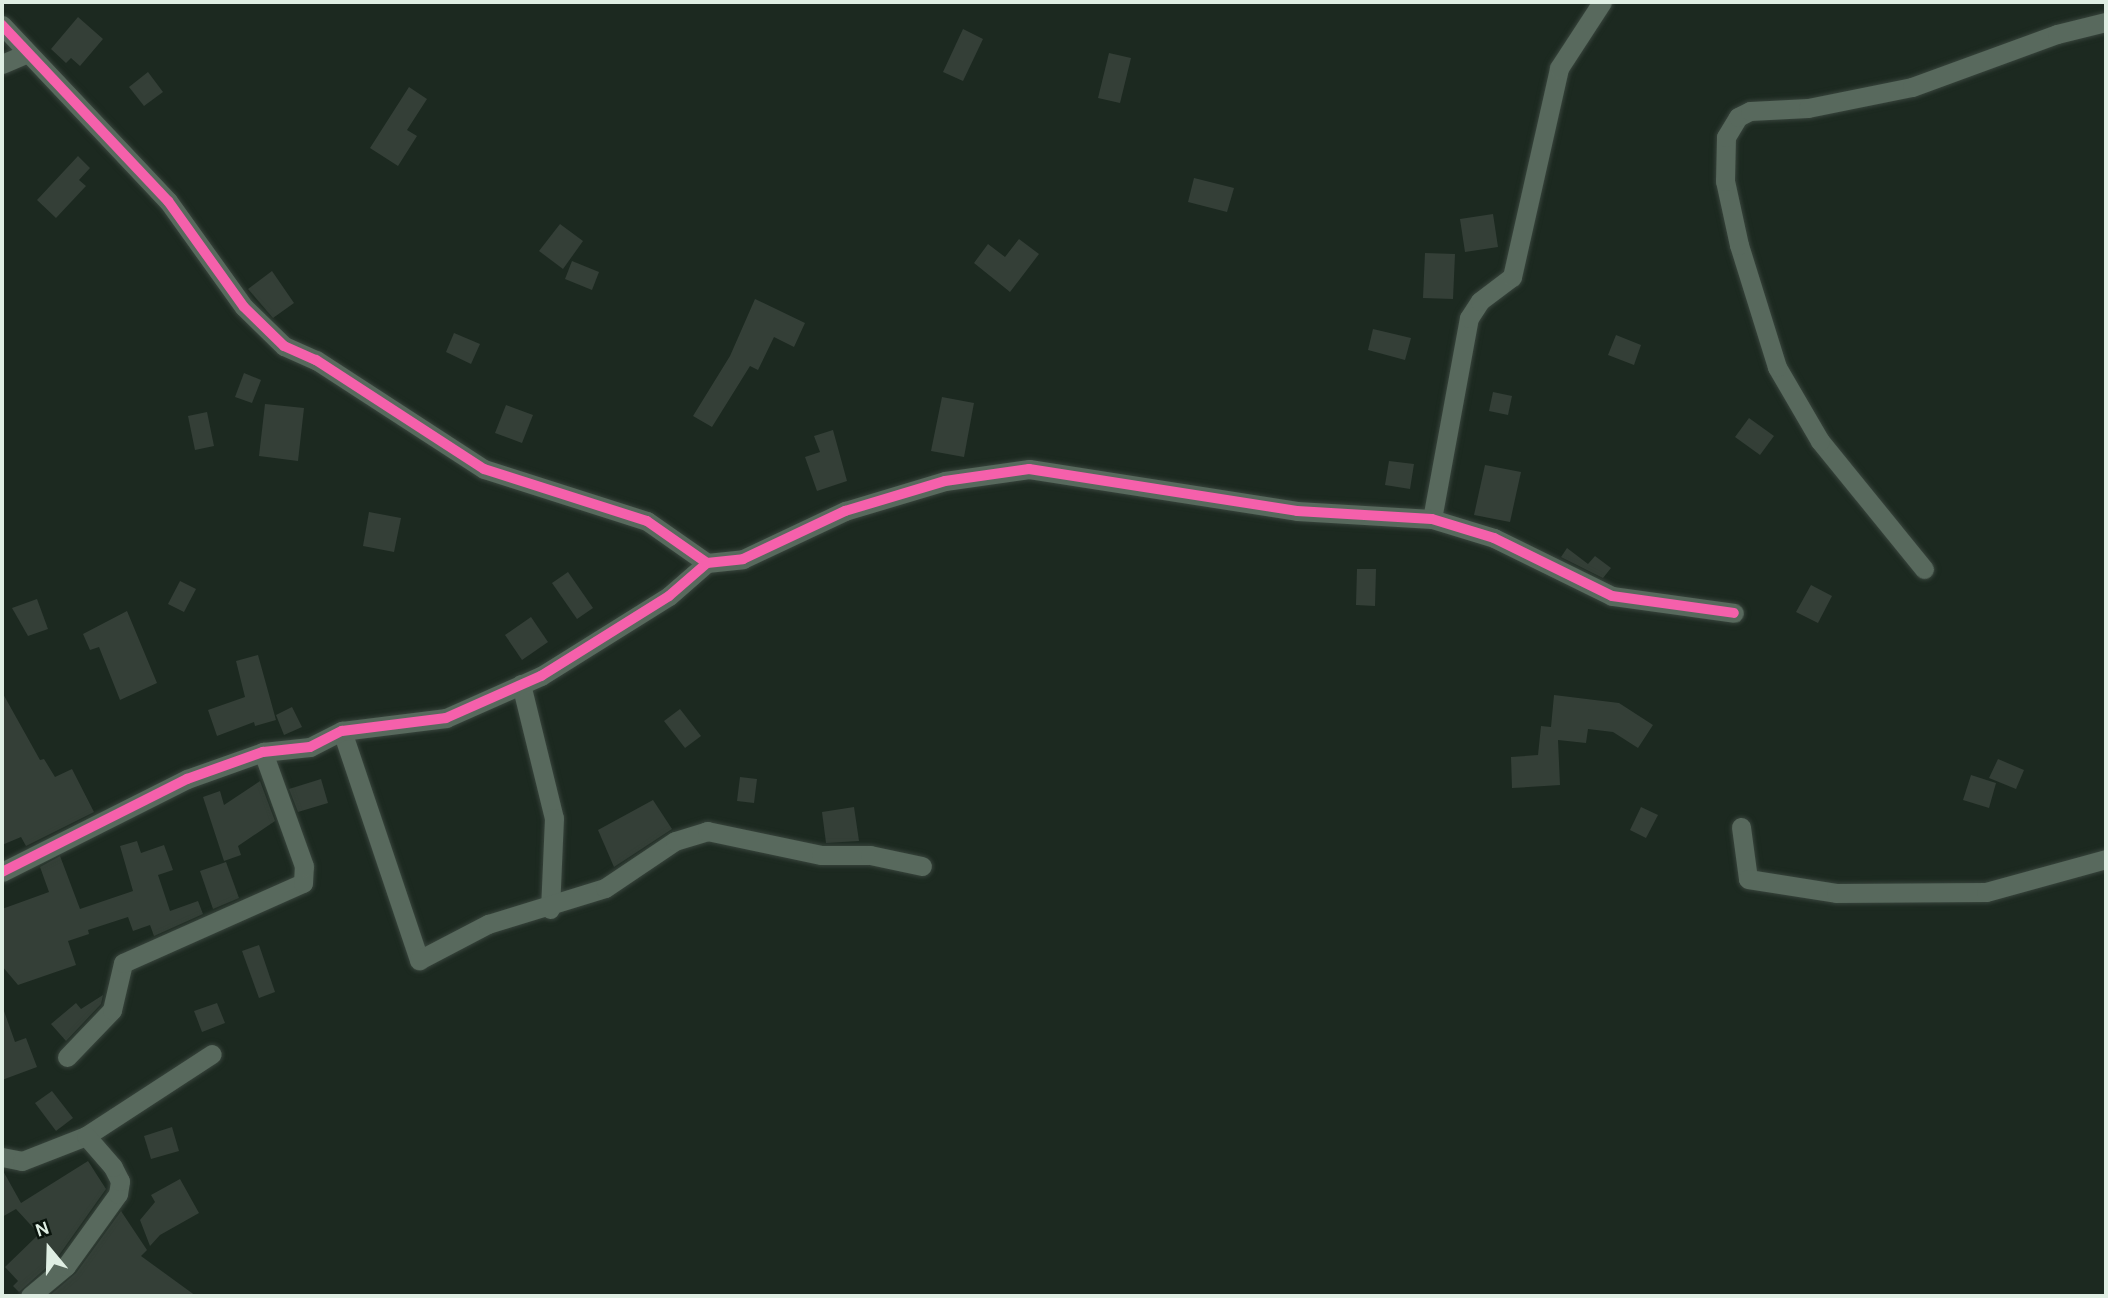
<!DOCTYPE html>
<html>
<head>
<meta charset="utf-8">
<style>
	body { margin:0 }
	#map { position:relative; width:2108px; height:1298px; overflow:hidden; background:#1c2920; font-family:Karla,sans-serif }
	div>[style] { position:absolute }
	.building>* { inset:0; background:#343f37 }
	.roads { filter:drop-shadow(0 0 2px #38443c) drop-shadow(0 0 2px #38443c) }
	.street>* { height:19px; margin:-9.5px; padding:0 9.5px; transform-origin:9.5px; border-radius:9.5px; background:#58695d }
	.cycleway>* { height:10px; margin:-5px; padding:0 5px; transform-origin:5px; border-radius:5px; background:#f560ab }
	span { translate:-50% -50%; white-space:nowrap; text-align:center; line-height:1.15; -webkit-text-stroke:7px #0a140d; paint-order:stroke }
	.frame { position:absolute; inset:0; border:4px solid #dfeee3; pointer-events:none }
	.north { position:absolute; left:14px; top:1214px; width:70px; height:70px; -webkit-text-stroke:5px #0a140d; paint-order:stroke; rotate:341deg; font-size:19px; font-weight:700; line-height:28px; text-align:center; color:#dfeee3 }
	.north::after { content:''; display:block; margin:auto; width:24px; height:32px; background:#dfeee3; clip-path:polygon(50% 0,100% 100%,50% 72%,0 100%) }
</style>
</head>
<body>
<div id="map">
	<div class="building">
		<i style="clip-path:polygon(78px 17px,103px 39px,80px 66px,71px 58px,66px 63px,51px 49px)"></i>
		<i style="clip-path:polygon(963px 29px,983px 39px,963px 81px,943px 72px)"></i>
		<i style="clip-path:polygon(1109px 53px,1131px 58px,1120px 103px,1098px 98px)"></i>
		<i style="clip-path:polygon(148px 72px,163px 92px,144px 106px,129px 87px)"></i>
		<i style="clip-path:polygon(409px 87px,427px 99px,407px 130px,417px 136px,398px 166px,370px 148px)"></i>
		<i style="clip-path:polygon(78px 156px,90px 168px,79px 180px,86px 186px,56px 218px,37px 200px)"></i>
		<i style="clip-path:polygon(1194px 178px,1234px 188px,1227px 212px,1188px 202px)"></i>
		<i style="clip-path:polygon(1493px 214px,1498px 247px,1465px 252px,1460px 219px)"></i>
		<i style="clip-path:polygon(560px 224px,583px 241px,563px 269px,539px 251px)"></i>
		<i style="clip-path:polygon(1019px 239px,1039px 254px,1010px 292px,974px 263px,988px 244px,1005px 257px)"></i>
		<i style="clip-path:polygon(1425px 253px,1455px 254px,1453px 299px,1423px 298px)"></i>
		<i style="clip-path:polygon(572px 261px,599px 272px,592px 290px,565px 279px)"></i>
		<i style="clip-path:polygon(272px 271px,294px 303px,273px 318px,248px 289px)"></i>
		<i style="clip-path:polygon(755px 299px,805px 323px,794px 347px,774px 337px,758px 370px,750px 366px,712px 427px,693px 416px,730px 356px)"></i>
		<i style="clip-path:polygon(1373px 329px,1411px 338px,1405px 360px,1368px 350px)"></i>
		<i style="clip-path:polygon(454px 333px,480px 344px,471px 364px,446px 352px)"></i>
		<i style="clip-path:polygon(1616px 335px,1641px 345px,1634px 365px,1608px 355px)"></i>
		<i style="clip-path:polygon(244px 373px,261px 380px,252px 403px,235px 397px)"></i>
		<i style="clip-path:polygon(1493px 392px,1512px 396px,1508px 415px,1489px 411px)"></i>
		<i style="clip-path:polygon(942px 397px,974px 403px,964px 457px,931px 451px)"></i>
		<i style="clip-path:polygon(265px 404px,304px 408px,298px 461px,259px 456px)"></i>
		<i style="clip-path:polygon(506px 405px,533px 415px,522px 443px,495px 433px)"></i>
		<i style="clip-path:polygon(207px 412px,214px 446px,195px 450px,188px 416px)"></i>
		<i style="clip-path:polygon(1749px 418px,1774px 436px,1760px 455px,1735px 437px)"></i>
		<i style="clip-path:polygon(833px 430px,847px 481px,817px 491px,805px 457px,820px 452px,814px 436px)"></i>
		<i style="clip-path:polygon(1389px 461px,1414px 464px,1410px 489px,1385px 485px)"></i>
		<i style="clip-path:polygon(1485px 465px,1521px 472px,1510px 522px,1474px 515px)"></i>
		<i style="clip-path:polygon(369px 512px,401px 518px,394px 552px,363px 546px)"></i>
		<i style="clip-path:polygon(1567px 548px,1588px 564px,1595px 556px,1611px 568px,1603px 578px,1561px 557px)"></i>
		<i style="clip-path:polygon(1357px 569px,1376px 569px,1375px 606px,1356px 605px)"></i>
		<i style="clip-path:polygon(568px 572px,593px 608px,577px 619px,552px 583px)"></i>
		<i style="clip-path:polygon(180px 581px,196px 589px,184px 612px,168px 604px)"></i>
		<i style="clip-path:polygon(1811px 585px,1832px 596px,1818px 623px,1796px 612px)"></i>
		<i style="clip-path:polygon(37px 599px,48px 629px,28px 636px,12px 608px)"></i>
		<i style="clip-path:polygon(127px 611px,157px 683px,120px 700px,99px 647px,90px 650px,83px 634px)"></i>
		<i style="clip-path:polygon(531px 617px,548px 642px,522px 660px,505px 635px)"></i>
		<i style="clip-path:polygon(258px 655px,276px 720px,255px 726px,254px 722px,217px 736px,208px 710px,245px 697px,236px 661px)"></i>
		<i style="clip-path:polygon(2px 692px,40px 760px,44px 759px,55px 777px,72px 769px,94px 812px,26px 846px,21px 837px,2px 845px)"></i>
		<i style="clip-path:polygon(1554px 695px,1619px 703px,1653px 725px,1638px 748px,1613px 732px,1588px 729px,1586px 743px,1558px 740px,1560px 785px,1512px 788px,1511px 757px,1538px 755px,1541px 726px,1551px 727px)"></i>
		<i style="clip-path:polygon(292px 707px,302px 727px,284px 735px,276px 715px)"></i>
		<i style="clip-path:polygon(680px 709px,701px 736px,685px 748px,664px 721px)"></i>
		<i style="clip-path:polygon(1998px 759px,2024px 770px,2016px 789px,1989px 778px)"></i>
		<i style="clip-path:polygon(1971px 775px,1996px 783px,1989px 808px,1963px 800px)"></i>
		<i style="clip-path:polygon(740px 777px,757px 779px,754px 803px,737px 801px)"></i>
		<i style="clip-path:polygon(321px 779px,328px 803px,298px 812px,289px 789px)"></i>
		<i style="clip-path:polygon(260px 781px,275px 821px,238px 846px,241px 855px,224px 861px,203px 797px,220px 791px,224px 805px)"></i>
		<i style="clip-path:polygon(653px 800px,672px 829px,614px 867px,598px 830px)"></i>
		<i style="clip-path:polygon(854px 807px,859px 841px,826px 843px,822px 812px)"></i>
		<i style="clip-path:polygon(1641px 807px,1658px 815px,1646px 838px,1630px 830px)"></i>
		<i style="clip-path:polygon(137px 841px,141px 853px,164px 845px,173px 870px,158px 875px,170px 911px,198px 901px,203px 914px,154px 936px,150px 925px,133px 931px,128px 917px,88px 930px,89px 934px,68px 941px,76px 965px,18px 985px,2px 966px,2px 909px,49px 892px,40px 867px,60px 856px,80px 909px,133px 891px,120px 846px)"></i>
		<i style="clip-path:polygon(226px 862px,239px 898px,213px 909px,200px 871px)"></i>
		<i style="clip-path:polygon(259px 945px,275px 992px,259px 998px,242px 951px)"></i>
		<i style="clip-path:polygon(103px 995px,101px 1004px,66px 1041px,51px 1024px,76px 1003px,81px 1009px)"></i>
		<i style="clip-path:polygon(217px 1003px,225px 1023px,202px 1032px,194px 1011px)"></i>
		<i style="clip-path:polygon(4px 1011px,15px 1042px,26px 1038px,37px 1067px,2px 1080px)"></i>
		<i style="clip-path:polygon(52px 1091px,73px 1118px,56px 1131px,35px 1103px)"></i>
		<i style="clip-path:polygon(172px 1127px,179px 1151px,151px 1159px,144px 1136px)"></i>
		<i style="clip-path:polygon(88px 1161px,106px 1189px,57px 1258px,19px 1292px,13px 1286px,18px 1281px,5px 1267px,39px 1234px,16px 1209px,2px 1217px,2px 1169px,21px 1203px)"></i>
		<i style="clip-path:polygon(180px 1179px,199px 1213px,160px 1235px,150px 1246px,140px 1220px,155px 1202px,151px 1195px)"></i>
		<i style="clip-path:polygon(121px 1211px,147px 1250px,141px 1256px,196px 1296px,49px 1296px,76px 1273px)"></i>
	</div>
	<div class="roads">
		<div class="street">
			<i style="left:2px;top:25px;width:242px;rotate:46.7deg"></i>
			<i style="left:168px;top:201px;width:130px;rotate:54.4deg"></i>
			<i style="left:244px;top:307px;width:56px;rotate:44.3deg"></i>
			<i style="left:284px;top:346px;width:35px;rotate:24deg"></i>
			<i style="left:316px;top:360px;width:200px;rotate:33deg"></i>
			<i style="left:484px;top:469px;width:171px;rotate:17.7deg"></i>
			<i style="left:647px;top:521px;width:73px;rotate:35deg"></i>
			<i style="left:2px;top:64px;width:26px;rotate:-23deg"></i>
			<i style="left:1432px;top:519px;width:204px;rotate:-79.6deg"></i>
			<i style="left:1469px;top:318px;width:20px;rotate:-57deg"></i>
			<i style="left:1480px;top:301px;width:40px;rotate:-37deg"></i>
			<i style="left:1512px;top:277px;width:214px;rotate:-77.3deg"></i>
			<i style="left:1559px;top:68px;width:79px;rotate:-56.9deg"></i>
			<i style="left:1924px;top:569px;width:165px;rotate:-129.1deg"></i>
			<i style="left:1820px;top:441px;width:86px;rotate:-120.2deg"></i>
			<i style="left:1777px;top:367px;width:128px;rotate:-107.3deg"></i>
			<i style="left:1739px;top:245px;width:66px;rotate:-102.3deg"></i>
			<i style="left:1725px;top:181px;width:44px;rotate:-88.7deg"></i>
			<i style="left:1726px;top:137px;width:23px;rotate:-59deg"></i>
			<i style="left:1738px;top:117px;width:13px;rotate:-27deg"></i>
			<i style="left:1750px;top:111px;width:58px;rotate:-3deg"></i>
			<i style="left:1808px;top:108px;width:106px;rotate:-11.4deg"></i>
			<i style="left:1912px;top:87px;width:154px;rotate:-20.1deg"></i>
			<i style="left:2057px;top:34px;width:50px;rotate:-13.8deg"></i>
			<i style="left:521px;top:684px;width:138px;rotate:76.2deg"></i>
			<i style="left:554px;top:818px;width:91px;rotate:92.5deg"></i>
			<i style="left:342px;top:731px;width:242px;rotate:71.4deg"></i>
			<i style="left:419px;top:960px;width:78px;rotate:-27.6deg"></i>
			<i style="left:488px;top:924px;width:122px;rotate:-17.1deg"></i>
			<i style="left:605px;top:888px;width:84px;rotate:-33.9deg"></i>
			<i style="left:675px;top:841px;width:34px;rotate:-17deg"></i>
			<i style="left:707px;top:831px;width:116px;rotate:11.9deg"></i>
			<i style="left:821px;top:855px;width:49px"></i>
			<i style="left:870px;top:855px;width:53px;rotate:11.9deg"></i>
			<i style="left:1741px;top:827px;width:52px;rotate:82.3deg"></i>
			<i style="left:1748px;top:879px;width:89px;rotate:9deg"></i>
			<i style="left:1836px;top:893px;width:150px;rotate:-0.4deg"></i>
			<i style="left:1986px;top:892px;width:124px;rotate:-15.4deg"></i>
			<i style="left:2px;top:872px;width:207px;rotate:-26.7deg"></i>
			<i style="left:187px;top:779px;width:81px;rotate:-19.6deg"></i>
			<i style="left:263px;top:752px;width:47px;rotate:-6.1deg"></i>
			<i style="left:310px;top:747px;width:36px;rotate:-27deg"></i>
			<i style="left:342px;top:731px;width:105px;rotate:-7.1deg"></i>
			<i style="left:446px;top:718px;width:104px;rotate:-23.9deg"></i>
			<i style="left:541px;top:676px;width:151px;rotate:-32deg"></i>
			<i style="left:669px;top:596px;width:50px;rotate:-41deg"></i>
			<i style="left:707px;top:563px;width:36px;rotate:-6deg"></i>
			<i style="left:743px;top:559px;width:113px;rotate:-25.2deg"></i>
			<i style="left:845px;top:511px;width:104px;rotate:-16.7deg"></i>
			<i style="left:945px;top:481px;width:85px;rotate:-8.1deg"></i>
			<i style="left:1029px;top:469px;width:271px;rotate:8.9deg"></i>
			<i style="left:1297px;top:511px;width:135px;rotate:3.4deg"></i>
			<i style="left:1432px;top:519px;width:65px;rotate:17deg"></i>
			<i style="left:1494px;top:538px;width:131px;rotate:26.2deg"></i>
			<i style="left:1612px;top:596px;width:123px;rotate:7.9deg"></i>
			<i style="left:67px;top:1057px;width:65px;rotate:-46.2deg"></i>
			<i style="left:112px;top:1010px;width:48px;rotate:-76.8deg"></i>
			<i style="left:123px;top:963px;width:197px;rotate:-24deg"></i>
			<i style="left:303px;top:883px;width:17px;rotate:-87deg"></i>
			<i style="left:304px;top:866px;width:121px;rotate:-109.8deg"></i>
			<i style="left:2px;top:1157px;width:20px;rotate:11deg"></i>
			<i style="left:22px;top:1161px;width:69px;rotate:-21.3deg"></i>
			<i style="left:86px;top:1136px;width:150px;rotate:-33.1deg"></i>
			<i style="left:30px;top:1296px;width:47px;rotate:-39.8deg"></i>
			<i style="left:66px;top:1266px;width:89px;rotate:-54.2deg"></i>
			<i style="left:118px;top:1194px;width:13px;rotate:-81deg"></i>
			<i style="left:120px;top:1181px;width:16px;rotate:-117deg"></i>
			<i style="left:113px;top:1167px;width:41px;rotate:-131.1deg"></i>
		</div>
	</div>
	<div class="cycleway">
		<i style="left:2px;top:25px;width:242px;rotate:46.7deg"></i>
		<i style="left:168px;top:201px;width:130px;rotate:54.4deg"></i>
		<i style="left:244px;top:307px;width:56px;rotate:44.3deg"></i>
		<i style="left:284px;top:346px;width:35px;rotate:24deg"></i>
		<i style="left:316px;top:360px;width:200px;rotate:33deg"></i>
		<i style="left:484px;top:469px;width:171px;rotate:17.7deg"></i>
		<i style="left:647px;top:521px;width:73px;rotate:35deg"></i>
		<i style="left:2px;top:872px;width:207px;rotate:-26.7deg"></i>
		<i style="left:187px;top:779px;width:81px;rotate:-19.6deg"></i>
		<i style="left:263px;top:752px;width:47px;rotate:-6.1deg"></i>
		<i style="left:310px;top:747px;width:36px;rotate:-27deg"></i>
		<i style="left:342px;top:731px;width:105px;rotate:-7.1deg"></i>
		<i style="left:446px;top:718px;width:104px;rotate:-23.9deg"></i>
		<i style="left:541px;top:676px;width:151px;rotate:-32deg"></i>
		<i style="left:669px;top:596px;width:50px;rotate:-41deg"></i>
		<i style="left:707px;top:563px;width:36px;rotate:-6deg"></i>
		<i style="left:743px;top:559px;width:113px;rotate:-25.2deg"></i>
		<i style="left:845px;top:511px;width:104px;rotate:-16.7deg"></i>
		<i style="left:945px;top:481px;width:85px;rotate:-8.1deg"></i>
		<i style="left:1029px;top:469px;width:271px;rotate:8.9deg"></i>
		<i style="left:1297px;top:511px;width:135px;rotate:3.4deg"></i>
		<i style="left:1432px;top:519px;width:65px;rotate:17deg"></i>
		<i style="left:1494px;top:538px;width:131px;rotate:26.2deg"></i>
		<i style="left:1612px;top:596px;width:123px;rotate:7.9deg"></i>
	</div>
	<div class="frame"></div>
	<div class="north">N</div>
</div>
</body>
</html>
